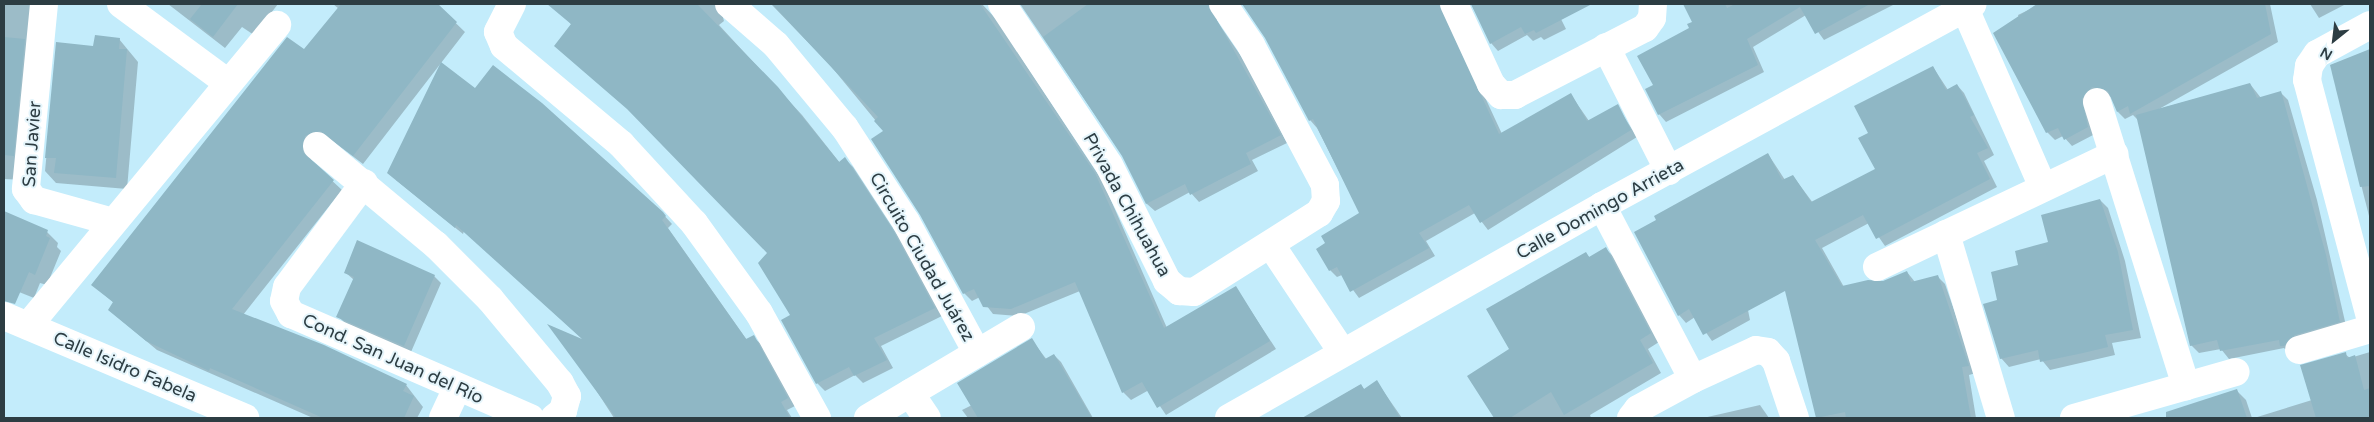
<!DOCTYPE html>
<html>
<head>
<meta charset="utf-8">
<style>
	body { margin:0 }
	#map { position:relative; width:2374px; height:422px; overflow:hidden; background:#c3ecfb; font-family:"Varela Round",sans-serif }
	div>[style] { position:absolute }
	.shadow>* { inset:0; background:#0003 }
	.building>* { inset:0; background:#8fb7c5 }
	.street>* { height:28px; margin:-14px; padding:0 14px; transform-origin:14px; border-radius:14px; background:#fff }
	.secondary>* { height:28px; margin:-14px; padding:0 14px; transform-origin:14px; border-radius:14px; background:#fff }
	span { translate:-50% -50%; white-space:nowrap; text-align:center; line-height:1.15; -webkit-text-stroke:4px #e5f5fb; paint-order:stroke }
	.street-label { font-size:18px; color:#2d3d43 }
	.frame { position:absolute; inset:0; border:5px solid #2d3d43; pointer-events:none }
	.north { position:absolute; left:2309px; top:15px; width:50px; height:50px; -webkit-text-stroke:4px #e5f5fb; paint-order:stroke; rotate:209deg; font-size:14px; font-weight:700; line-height:20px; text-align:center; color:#2d3d43 }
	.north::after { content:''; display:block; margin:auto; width:18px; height:22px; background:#2d3d43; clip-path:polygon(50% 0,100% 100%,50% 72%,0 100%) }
</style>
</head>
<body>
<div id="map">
	<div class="shadow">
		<i style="clip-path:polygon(4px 4px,32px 4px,24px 180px,4px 179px)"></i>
		<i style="clip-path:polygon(168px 4px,278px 4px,254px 35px,242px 27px,225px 48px)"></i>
		<i style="clip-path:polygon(333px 4px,436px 4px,465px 32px,363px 164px,330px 139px,314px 145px,311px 161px,342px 190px,243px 315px,406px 385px,423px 407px,417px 418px,313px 418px,157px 350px,109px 310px,114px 303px,93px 285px,304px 51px,339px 9px)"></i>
		<i style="clip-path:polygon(574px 4px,724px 4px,721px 10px,724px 21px,719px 25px,802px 115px,840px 163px,845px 159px,853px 167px,900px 239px,942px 316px,881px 346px,893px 368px,863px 383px,855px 375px,825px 391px,817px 383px,769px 253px,564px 16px)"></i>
		<i style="clip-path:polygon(771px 4px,982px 4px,996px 19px,1103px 182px,1167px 328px,1236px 288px,1276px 349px,1166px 415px,1149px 390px,1131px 400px,1123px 392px,1080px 291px,1019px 316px,993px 314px,980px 297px,972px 301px,964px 293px,885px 132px,830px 65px)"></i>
		<i style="clip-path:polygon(1020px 4px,1218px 4px,1217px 21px,1245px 62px,1287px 143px,1252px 160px,1258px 171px,1199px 202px,1190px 192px,1155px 211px,1147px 204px,1123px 156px)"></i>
		<i style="clip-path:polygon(1243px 4px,1450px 4px,1445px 11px,1502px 134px,1571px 95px,1589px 121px,1617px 106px,1637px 137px,1488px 230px,1475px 213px,1426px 241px,1435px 256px,1359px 298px,1342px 275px,1337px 277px,1330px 270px,1327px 243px,1361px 214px,1317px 128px,1310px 120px,1265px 36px)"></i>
		<i style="clip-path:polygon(1471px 4px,1561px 4px,1567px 16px,1561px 19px,1566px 29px,1544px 40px,1541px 37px,1533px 41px,1527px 35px,1498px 51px,1491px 43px)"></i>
		<i style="clip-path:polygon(1684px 4px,1895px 4px,1824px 40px,1806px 15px,1753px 47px,1764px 72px,1666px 122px,1659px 114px,1655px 85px,1693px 23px)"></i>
		<i style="clip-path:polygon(2041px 4px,2270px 4px,2278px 42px,2159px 109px,2250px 84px,2261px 98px,2280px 92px,2288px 100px,2317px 200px,2347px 330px,2290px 354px,2284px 348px,2229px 359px,2221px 349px,2199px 353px,2191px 345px,2138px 120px,2133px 115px,2125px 119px,2118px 112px,2112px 97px,2100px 94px,2095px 134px,2072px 146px,2063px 136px,2055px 140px,2047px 132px,2018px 15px)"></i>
		<i style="clip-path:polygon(2310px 4px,2346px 4px,2319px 18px)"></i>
		<i style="clip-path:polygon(119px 39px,138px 62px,127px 189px,56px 183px,45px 171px,57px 44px,94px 48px)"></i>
		<i style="clip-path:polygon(2370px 51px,2370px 220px,2331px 65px)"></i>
		<i style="clip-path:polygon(1933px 67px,1948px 90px,1957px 85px,1964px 93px,1994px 155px,1984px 161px,1997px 187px,1885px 246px,1869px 223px,1822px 248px,1844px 287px,1883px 283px,1907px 272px,1915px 282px,1937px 276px,1945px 284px,1976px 373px,1969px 375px,1976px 418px,1817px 418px,1776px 232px,1734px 241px,1750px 320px,1712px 341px,1695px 317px,1686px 323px,1679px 315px,1768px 154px,1785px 180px,1793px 176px,1813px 203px,1877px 170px,1869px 133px)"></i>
		<i style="clip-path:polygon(475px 90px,662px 213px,672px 224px,668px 228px,747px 340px,753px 337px,761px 344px,795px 406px,787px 410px,792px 418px,614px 418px,585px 373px,586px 342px,464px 231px,463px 234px,396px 180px)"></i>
		<i style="clip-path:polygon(2100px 200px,2108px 208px,2125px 261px,2141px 338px,2112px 343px,2115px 355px,2050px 370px,2041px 359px,2009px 367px,2001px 358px,1999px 301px,2020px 266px)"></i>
		<i style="clip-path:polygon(4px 212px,47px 232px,58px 243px,57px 247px,61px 251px,47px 285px,40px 283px,34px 298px,4px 286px)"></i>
		<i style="clip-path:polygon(1606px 249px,1615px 258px,1659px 342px,1648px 349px,1661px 373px,1590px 415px,1591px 418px,1496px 418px,1469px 376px,1510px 350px,1586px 253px,1590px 258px)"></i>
		<i style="clip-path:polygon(345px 272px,434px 276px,441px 283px,411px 352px,345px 323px,338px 316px,354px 280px)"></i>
		<i style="clip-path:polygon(1031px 339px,1047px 360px,1054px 355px,1061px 362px,1093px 418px,968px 418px,962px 410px,972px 405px)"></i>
		<i style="clip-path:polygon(2370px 352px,2370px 418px,2254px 418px,2312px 400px,2345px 354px,2350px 358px)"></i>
		<i style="clip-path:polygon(1377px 382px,1402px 418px,1304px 418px,1360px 385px,1365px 390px)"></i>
		<i style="clip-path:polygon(2237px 391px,2246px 400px,2252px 418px,2207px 418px,2203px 402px)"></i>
		<i style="clip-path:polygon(1760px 405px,1769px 418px,1703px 418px)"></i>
	</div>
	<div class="building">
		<i style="clip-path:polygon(202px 4px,238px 4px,213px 37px,190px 19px)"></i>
		<i style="clip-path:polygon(341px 4px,438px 4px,457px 22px,353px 156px,320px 131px,305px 136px,303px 152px,334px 180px,232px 309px,324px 345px,407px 384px,403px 391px,414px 396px,404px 418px,323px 418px,210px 368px,209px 371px,146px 341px,108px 310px,113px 302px,91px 285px,287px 37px,304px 49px)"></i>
		<i style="clip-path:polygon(547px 4px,697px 4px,778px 87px,839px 162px,845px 157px,893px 230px,935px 308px,874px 338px,887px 360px,854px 376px,849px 367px,816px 384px,781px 320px,790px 315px,758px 263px,767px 253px,627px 109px,554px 46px,571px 24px)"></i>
		<i style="clip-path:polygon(772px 4px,980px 4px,1095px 173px,1164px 328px,1236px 286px,1270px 341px,1157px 408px,1142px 382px,1122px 393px,1075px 282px,1011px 309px,983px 307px,974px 289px,963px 294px,920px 215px,871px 139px,883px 131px,874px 121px,878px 117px)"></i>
		<i style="clip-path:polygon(1088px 4px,1208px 4px,1281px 135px,1246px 153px,1251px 164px,1219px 180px,1190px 195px,1185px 184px,1146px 204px,1122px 156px,1043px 37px)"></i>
		<i style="clip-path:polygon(1242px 4px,1439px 4px,1499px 134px,1571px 93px,1587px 121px,1618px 104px,1631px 130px,1480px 223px,1469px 205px,1419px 233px,1429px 248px,1350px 292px,1337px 267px,1329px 271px,1316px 249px,1325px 243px,1321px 236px,1359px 213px,1313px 119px,1309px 121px,1265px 38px)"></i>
		<i style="clip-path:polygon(1471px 4px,1592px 4px,1536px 33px,1534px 30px,1525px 34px,1521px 27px,1490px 44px)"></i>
		<i style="clip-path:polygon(1683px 4px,1725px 4px,1727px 8px,1735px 4px,1870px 4px,1815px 34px,1800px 7px,1747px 39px,1758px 65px,1658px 115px,1645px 89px,1653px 85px,1637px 56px,1689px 28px,1687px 24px,1692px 22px)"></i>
		<i style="clip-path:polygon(2037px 4px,2265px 4px,2271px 34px,2130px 114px,2128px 106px,2117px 112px,2108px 91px,2092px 87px,2082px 99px,2088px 127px,2064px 140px,2058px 128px,2046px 133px,1993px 33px)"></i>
		<i style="clip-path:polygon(95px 35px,120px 38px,119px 49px,127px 49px,116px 178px,54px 173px,56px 158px,45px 158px,56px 42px,93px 46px)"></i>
		<i style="clip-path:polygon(4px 37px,25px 39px,14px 156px,4px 155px)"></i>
		<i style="clip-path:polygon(2370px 49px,2370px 186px,2360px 187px,2330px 65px)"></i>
		<i style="clip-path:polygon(441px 62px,475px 88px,493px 65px,542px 103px,663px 212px,666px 216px,662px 220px,746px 339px,754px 335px,788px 398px,781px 402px,790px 418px,616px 418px,547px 324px,582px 339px,456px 225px,455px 228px,387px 173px)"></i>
		<i style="clip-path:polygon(1933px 66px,1946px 90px,1957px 84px,1974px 115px,1970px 117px,1988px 148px,1977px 153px,1990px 179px,1876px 239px,1863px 215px,1815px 240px,1842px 286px,1868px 280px,1883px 281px,1907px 271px,1911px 282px,1938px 275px,1969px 366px,1962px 367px,1971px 418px,1846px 418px,1845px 412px,1816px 418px,1785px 291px,1703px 335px,1689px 309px,1678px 316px,1634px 232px,1656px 220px,1654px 216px,1768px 153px,1782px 180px,1793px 175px,1811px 202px,1875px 169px,1858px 138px,1868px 133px,1854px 106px)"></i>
		<i style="clip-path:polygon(2250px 83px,2257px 98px,2281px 91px,2326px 255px,2340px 322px,2295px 335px,2284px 346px,2280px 346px,2279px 340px,2220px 351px,2217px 340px,2190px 346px,2136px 115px)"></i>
		<i style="clip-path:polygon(2100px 199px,2118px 252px,2133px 330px,2105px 335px,2108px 347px,2083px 353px,2040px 362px,2038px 350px,2000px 359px,1983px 304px,1997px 300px,1991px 272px,2018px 265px,2015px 251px,2048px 242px,2041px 215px)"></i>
		<i style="clip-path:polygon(4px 211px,48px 230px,46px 236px,50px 238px,35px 275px,29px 272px,15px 304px,4px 301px)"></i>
		<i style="clip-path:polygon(357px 240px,435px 275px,404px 346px,336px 317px,354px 277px,344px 273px)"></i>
		<i style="clip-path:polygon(1606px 247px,1651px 333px,1640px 340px,1653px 363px,1564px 415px,1551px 392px,1510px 418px,1494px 418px,1467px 376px,1509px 349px,1486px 309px,1586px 252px,1589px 257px)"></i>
		<i style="clip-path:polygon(1032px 338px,1045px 359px,1054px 354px,1092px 418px,978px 418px,957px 383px)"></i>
		<i style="clip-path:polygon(2346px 352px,2347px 358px,2355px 355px,2364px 390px,2370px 388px,2370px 418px,2316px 418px,2300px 365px)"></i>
		<i style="clip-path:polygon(1377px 380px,1400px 418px,1302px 418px,1361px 384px,1364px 389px)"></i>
		<i style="clip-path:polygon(2237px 389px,2247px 418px,2166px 418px,2166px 412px)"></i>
	</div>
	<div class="street">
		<i style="left:44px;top:4px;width:186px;rotate:95.6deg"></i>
		<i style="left:26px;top:189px;width:14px;rotate:54deg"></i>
		<i style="left:34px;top:200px;width:82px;rotate:15.6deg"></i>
		<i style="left:121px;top:4px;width:133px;rotate:36.4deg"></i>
		<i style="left:512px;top:4px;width:31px;rotate:117deg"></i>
		<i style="left:498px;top:32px;width:15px;rotate:67deg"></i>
		<i style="left:504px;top:46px;width:153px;rotate:39.9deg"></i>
		<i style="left:621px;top:144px;width:108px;rotate:47.3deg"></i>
		<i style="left:694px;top:223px;width:111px;rotate:54.2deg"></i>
		<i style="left:759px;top:313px;width:120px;rotate:61.1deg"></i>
		<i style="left:729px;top:4px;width:62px;rotate:41.1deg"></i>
		<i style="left:776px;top:45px;width:108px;rotate:50.3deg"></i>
		<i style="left:845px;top:128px;width:112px;rotate:57deg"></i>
		<i style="left:906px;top:222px;width:149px;rotate:61.5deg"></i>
		<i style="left:1002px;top:4px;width:193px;rotate:56.4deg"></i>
		<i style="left:1109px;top:165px;width:130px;rotate:63.4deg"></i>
		<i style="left:1167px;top:281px;width:16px;rotate:40deg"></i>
		<i style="left:1179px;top:291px;width:15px;rotate:4deg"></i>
		<i style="left:1194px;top:292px;width:148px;rotate:-32.3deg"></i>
		<i style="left:1319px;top:213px;width:14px;rotate:-60deg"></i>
		<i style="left:1326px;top:201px;width:16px;rotate:-94deg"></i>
		<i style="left:1325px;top:185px;width:158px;rotate:-117.9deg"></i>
		<i style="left:1251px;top:45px;width:50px;rotate:-124.3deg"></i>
		<i style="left:1454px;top:4px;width:88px;rotate:65.2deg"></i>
		<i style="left:1491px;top:84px;width:15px;rotate:48deg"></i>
		<i style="left:1501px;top:95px;width:14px"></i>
		<i style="left:1515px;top:95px;width:146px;rotate:-27.3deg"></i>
		<i style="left:1645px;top:28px;width:12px;rotate:-55deg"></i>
		<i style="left:1652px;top:18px;width:14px;rotate:-86deg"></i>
		<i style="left:1963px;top:4px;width:200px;rotate:66.4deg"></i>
		<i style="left:2370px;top:25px;width:60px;rotate:151.3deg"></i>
		<i style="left:2317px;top:54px;width:14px;rotate:124deg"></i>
		<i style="left:2309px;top:66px;width:14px;rotate:98deg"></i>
		<i style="left:2307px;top:80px;width:244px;rotate:75.1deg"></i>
		<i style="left:1606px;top:47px;width:139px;rotate:63.1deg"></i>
		<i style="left:2097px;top:102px;width:298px;rotate:72.6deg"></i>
		<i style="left:317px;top:146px;width:155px;rotate:39.8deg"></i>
		<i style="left:436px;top:245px;width:76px;rotate:45deg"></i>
		<i style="left:490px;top:299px;width:109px;rotate:50.2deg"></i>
		<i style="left:560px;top:383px;width:15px;rotate:62deg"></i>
		<i style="left:567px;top:396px;width:16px;rotate:105deg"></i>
		<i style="left:563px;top:411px;width:11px;rotate:142deg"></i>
		<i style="left:364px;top:183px;width:129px;rotate:126.5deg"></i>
		<i style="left:287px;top:287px;width:14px;rotate:102deg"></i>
		<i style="left:284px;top:301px;width:15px;rotate:62deg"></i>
		<i style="left:291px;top:314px;width:261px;rotate:23.5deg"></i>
		<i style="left:1602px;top:206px;width:195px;rotate:62.3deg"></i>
		<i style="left:1946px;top:234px;width:192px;rotate:73.4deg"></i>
		<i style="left:1271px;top:245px;width:128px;rotate:56.4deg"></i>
		<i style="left:1877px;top:267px;width:263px;rotate:-25.4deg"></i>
		<i style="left:28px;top:326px;width:391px;rotate:-50.4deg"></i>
		<i style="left:2299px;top:350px;width:74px;rotate:-16.5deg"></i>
		<i style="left:910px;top:393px;width:30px;rotate:56deg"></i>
		<i style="left:443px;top:418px;width:33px;rotate:-65deg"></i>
		<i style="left:868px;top:418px;width:178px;rotate:-30.7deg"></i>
		<i style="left:1631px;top:418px;width:11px;rotate:-52deg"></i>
		<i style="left:1638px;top:409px;width:63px;rotate:-28.6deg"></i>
		<i style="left:1693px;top:379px;width:69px;rotate:-24.7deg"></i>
		<i style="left:1756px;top:350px;width:12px;rotate:9deg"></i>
		<i style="left:1768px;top:352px;width:12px;rotate:48deg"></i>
		<i style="left:1776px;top:361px;width:60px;rotate:71.6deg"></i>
		<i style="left:2074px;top:418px;width:168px;rotate:-15.9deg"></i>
	</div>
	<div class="secondary">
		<i style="left:4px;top:316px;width:262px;rotate:22.9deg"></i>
		<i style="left:1229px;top:418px;width:429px;rotate:-29.6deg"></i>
		<i style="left:1602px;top:206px;width:422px;rotate:-28.6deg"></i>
	</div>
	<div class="street-label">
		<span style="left:32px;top:144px;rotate:-86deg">San Javier</span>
		<span style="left:1127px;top:205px;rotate:61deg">Privada Chihuahua</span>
		<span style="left:1600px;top:209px;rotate:-29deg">Calle Domingo Arrieta</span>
		<span style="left:922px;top:257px;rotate:60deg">Circuito Ciudad Juárez</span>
		<span style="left:393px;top:359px;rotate:24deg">Cond. San Juan del Río</span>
		<span style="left:125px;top:367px;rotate:23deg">Calle Isidro Fabela</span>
	</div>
	<div class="frame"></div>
	<div class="north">N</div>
</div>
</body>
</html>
